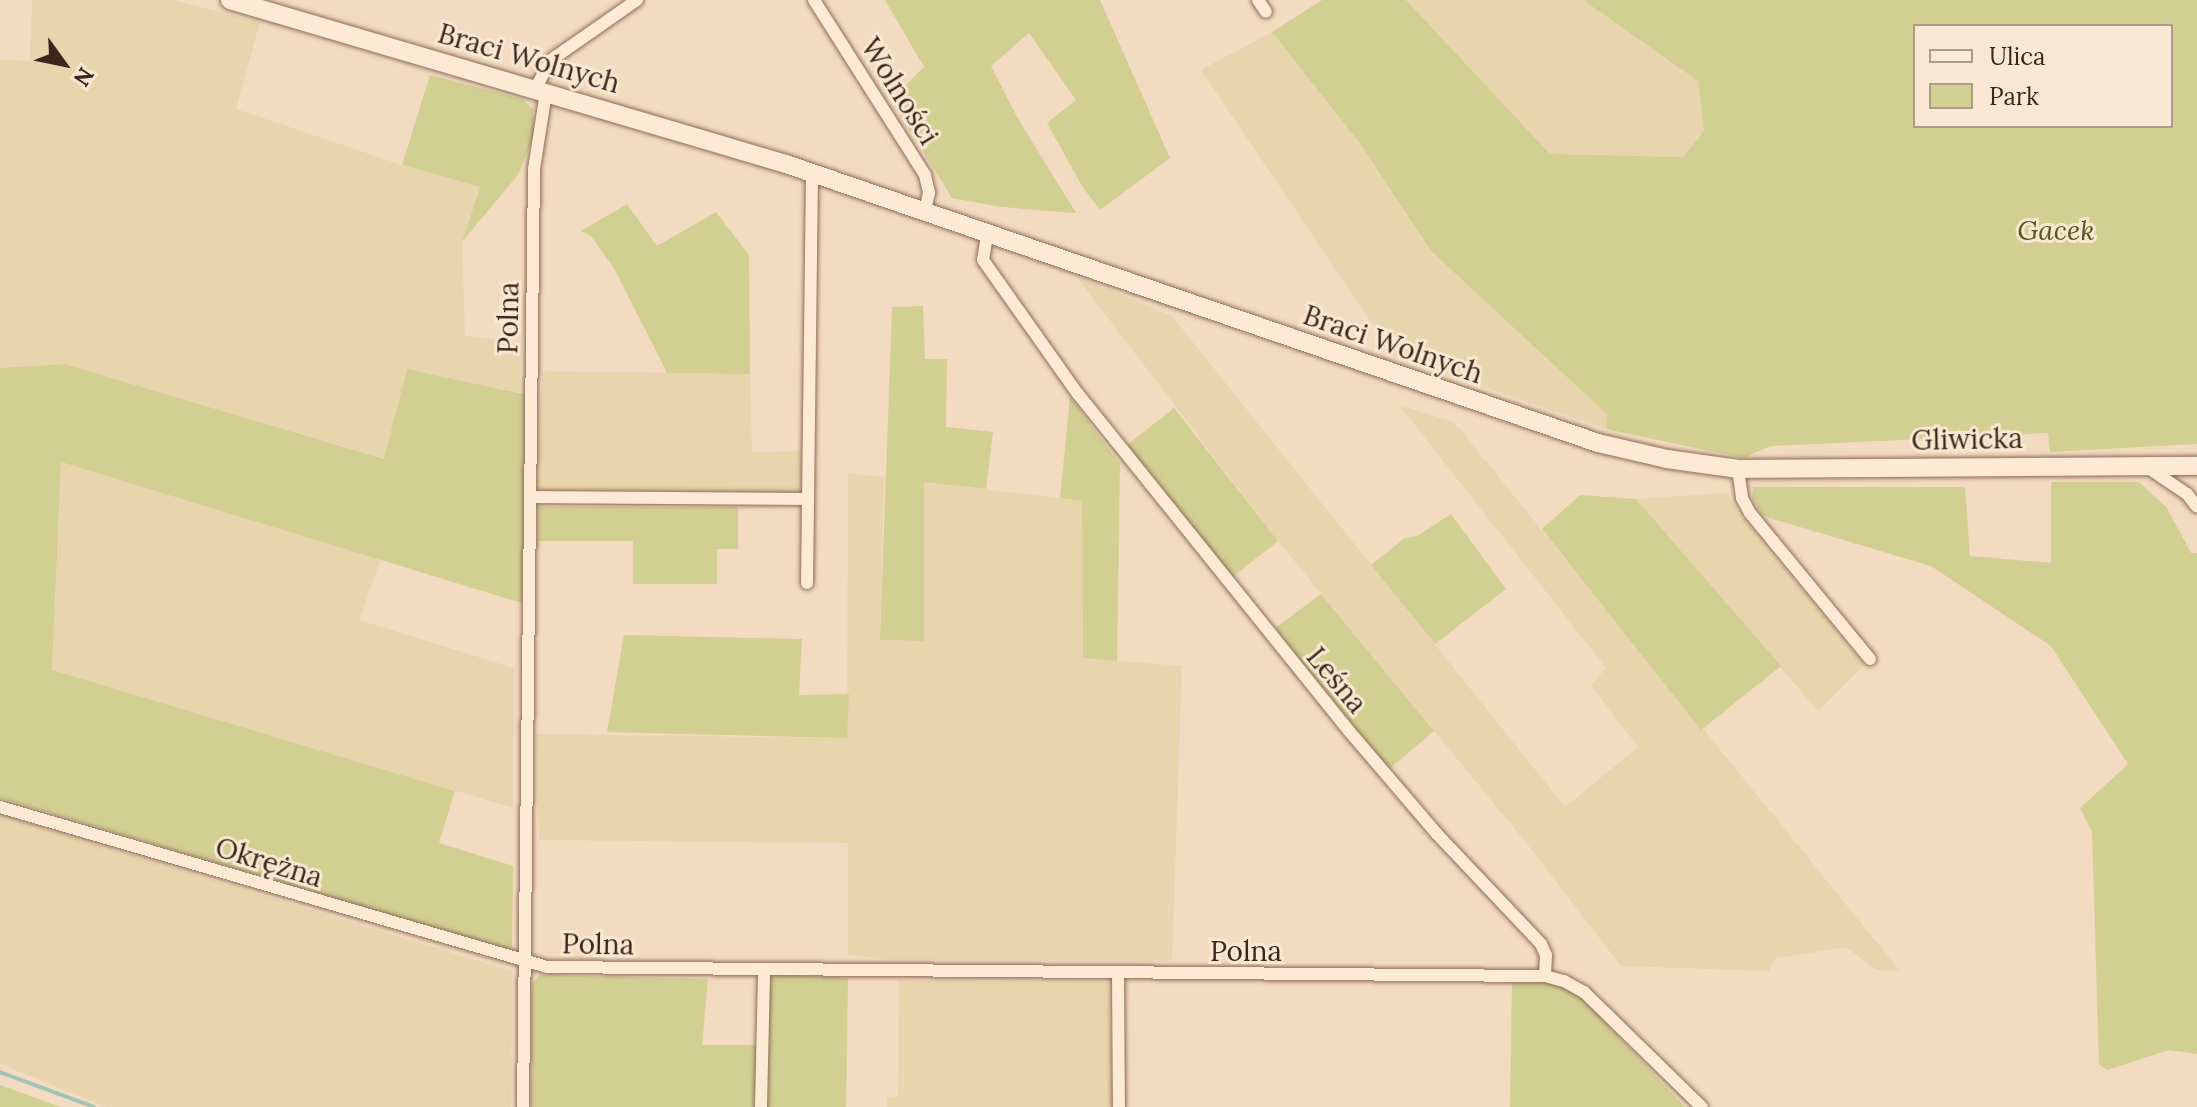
<!DOCTYPE html>
<html>
<head>
<meta charset="utf-8">
<style>
	body { margin:0 }
	#map { position:relative; width:2197px; height:1107px; overflow:hidden; background:#f2dbc0; font-family:Lora,serif }
	div>[style] { position:absolute }
	.farmland>* { inset:0; background:#e9d5ad }
	.green>* { inset:0; background:#d2cf93 }
	.stream>* { height:4px; margin:-2px; padding:0 2px; transform-origin:2px; border-radius:2px; background:#a3c4b5 }
	.roads { filter:drop-shadow(0 0 2px #8e6a56) drop-shadow(0 0 2px #8e6a56) }
	.minor>* { height:12px; margin:-6px; padding:0 6px; transform-origin:6px; border-radius:6px; background:#fcead4 }
	.secondary>* { height:18px; margin:-9px; padding:0 9px; transform-origin:9px; border-radius:9px; background:#fcead4 }
	span { translate:-50% -50%; white-space:nowrap; text-align:center; line-height:1.15; -webkit-text-stroke:6px #f9e7d1; paint-order:stroke }
	.street-label { font-size:28px; color:#3c261c }
	.park-label { font-size:28px; color:#555a20; font-style:italic }
	.legend { position:absolute; left:1913px; top:24px; width:260px; height:104px; box-sizing:border-box; background:#f9e7d1; border:2px solid #ad9a89; margin:0; padding:10px 14px; list-style:none; font-size:24px; color:#3c261c }
	.legend li { display:flex; align-items:center; gap:16px; height:40px }
	.legend b { width:40px; border:2px solid #ad9a89 }
	.north { position:absolute; left:24px; top:24px; width:80px; height:80px; -webkit-text-stroke:6px #f9e7d1; paint-order:stroke; rotate:123deg; font-size:22px; font-weight:700; line-height:32px; text-align:center; color:#3c261c }
	.north::after { content:''; display:block; margin:auto; width:28px; height:36px; background:#3c261c; clip-path:polygon(50% 0,100% 100%,50% 72%,0 100%) }
</style>
</head>
<body>
<div id="map">
	<div class="farmland">
		<i style="clip-path:polygon(32px 0,173px 0,260px 22px,236px 109px,402px 165px,480px 187px,462px 242px,465px 335px,521px 344px,519px 393px,407px 369px,385px 459px,65px 364px,0 368px,0 60px,30px 61px)"></i>
		<i style="clip-path:polygon(1406px 0,1583px 0,1698px 81px,1704px 131px,1683px 157px,1550px 154px)"></i>
		<i style="clip-path:polygon(1272px 32px,1361px 145px,1431px 251px,1608px 414px,1606px 429px,1394px 356px,1201px 70px)"></i>
		<i style="clip-path:polygon(1076px 276px,1172px 316px,1565px 807px,1638px 747px,1591px 685px,1606px 668px,1399px 405px,1454px 422px,1900px 971px,1876px 970px,1846px 947px,1774px 959px,1769px 971px,1621px 966px,1528px 845px,1278px 541px)"></i>
		<i style="clip-path:polygon(542px 371px,750px 374px,752px 452px,803px 451px,802px 494px,537px 490px)"></i>
		<i style="clip-path:polygon(61px 462px,381px 559px,359px 620px,514px 668px,513px 808px,52px 671px)"></i>
		<i style="clip-path:polygon(848px 473px,884px 477px,880px 640px,924px 641px,924px 482px,1082px 501px,1083px 658px,1182px 666px,1172px 961px,890px 959px,848px 955px,848px 843px,539px 840px,536px 734px,847px 738px)"></i>
		<i style="clip-path:polygon(1726px 493px,1737px 511px,1864px 665px,1818px 711px,1636px 499px)"></i>
		<i style="clip-path:polygon(0 815px,512px 971px,511px 1107px,107px 1107px,0 1064px)"></i>
		<i style="clip-path:polygon(899px 980px,1108px 982px,1113px 1107px,887px 1107px,887px 1098px,898px 1097px)"></i>
	</div>
	<div class="green">
		<i style="clip-path:polygon(885px 0,1100px 0,1170px 158px,1100px 210px,1082px 186px,1047px 123px,1076px 100px,1029px 33px,991px 66px,1017px 117px,1076px 213px,1001px 207px,952px 198px,891px 100px,924px 67px)"></i>
		<i style="clip-path:polygon(evenodd,1322px 0,1406px 0,1550px 154px,1683px 157px,1704px 131px,1698px 81px,1583px 0,2197px 0,2197px 444px,2050px 452px,2048px 433px,1771px 446px,1743px 458px,1606px 429px,1607px 414px,1431px 251px,1361px 145px,1272px 32px,1322px 0,1915px 26px,2171px 26px,2171px 126px,1915px 126px,1915px 26px)"></i>
		<i style="clip-path:polygon(430px 75px,522px 99px,533px 109px,534px 136px,518px 175px,462px 242px,480px 187px,402px 165px)"></i>
		<i style="clip-path:polygon(627px 204px,657px 246px,716px 212px,749px 255px,750px 374px,667px 373px,615px 270px,591px 236px,581px 231px)"></i>
		<i style="clip-path:polygon(923px 306px,925px 359px,947px 359px,946px 427px,993px 432px,986px 489px,924px 482px,924px 641px,880px 640px,892px 307px)"></i>
		<i style="clip-path:polygon(65px 364px,384px 459px,407px 369px,528px 395px,525px 604px,61px 462px,52px 670px,455px 791px,439px 843px,513px 866px,512px 951px,0 798px,0 368px)"></i>
		<i style="clip-path:polygon(1070px 397px,1120px 464px,1117px 661px,1083px 658px,1082px 501px,1060px 498px)"></i>
		<i style="clip-path:polygon(1174px 408px,1278px 541px,1231px 578px,1127px 445px)"></i>
		<i style="clip-path:polygon(2051px 482px,2139px 482px,2167px 508px,2191px 553px,2197px 553px,2197px 1054px,2169px 1050px,2107px 1070px,2099px 1064px,2092px 832px,2080px 808px,2128px 764px,2051px 646px,1931px 566px,1763px 516px,1752px 499px,1753px 487px,1965px 487px,1970px 556px,2051px 563px)"></i>
		<i style="clip-path:polygon(1580px 495px,1636px 499px,1781px 666px,1701px 730px,1542px 529px)"></i>
		<i style="clip-path:polygon(538px 507px,738px 507px,738px 549px,717px 549px,717px 584px,633px 584px,633px 541px,538px 541px)"></i>
		<i style="clip-path:polygon(1451px 514px,1506px 589px,1435px 644px,1371px 565px,1405px 538px,1417px 536px)"></i>
		<i style="clip-path:polygon(1321px 594px,1434px 731px,1388px 770px,1275px 628px)"></i>
		<i style="clip-path:polygon(624px 635px,802px 639px,799px 695px,849px 694px,847px 738px,607px 732px)"></i>
		<i style="clip-path:polygon(769px 974px,848px 978px,846px 1107px,765px 1107px)"></i>
		<i style="clip-path:polygon(539px 975px,708px 979px,702px 1045px,757px 1045px,754px 1107px,531px 1107px,532px 985px)"></i>
		<i style="clip-path:polygon(1512px 981px,1566px 981px,1685px 1107px,1510px 1107px)"></i>
		<i style="clip-path:polygon(0 1085px,60px 1107px,0 1107px)"></i>
	</div>
	<div class="stream">
		<i style="left:0;top:1072px;width:100px;rotate:20.4deg"></i>
	</div>
	<div class="roads">
		<div class="minor">
			<i style="left:814px;top:0;width:207px;rotate:57.6deg"></i>
			<i style="left:925px;top:175px;width:18px;rotate:77deg"></i>
			<i style="left:929px;top:193px;width:22px;rotate:103deg"></i>
			<i style="left:1258px;top:0;width:14px;rotate:56deg"></i>
			<i style="left:535px;top:89px;width:33px;rotate:-61deg"></i>
			<i style="left:551px;top:60px;width:105px;rotate:-34.9deg"></i>
			<i style="left:987px;top:235px;width:25px;rotate:99deg"></i>
			<i style="left:983px;top:260px;width:164px;rotate:54.7deg"></i>
			<i style="left:1078px;top:394px;width:432px;rotate:51.2deg"></i>
			<i style="left:1349px;top:731px;width:135px;rotate:49.5deg"></i>
			<i style="left:1437px;top:834px;width:151px;rotate:46.6deg"></i>
			<i style="left:1541px;top:944px;width:12px;rotate:66deg"></i>
			<i style="left:1546px;top:955px;width:21px;rotate:93deg"></i>
			<i style="left:1545px;top:976px;width:20px;rotate:15deg"></i>
			<i style="left:1564px;top:981px;width:23px;rotate:29deg"></i>
			<i style="left:1584px;top:992px;width:165px;rotate:44.3deg"></i>
			<i style="left:1738px;top:469px;width:29px;rotate:82deg"></i>
			<i style="left:1742px;top:498px;width:17px;rotate:62deg"></i>
			<i style="left:1750px;top:513px;width:189px;rotate:50.6deg"></i>
			<i style="left:2150px;top:469px;width:45px;rotate:34deg"></i>
			<i style="left:2187px;top:494px;width:16px;rotate:52deg"></i>
			<i style="left:530px;top:497px;width:278px;rotate:0.4deg"></i>
			<i style="left:807px;top:583px;width:410px;rotate:-89.3deg"></i>
			<i style="left:0;top:807px;width:570px;rotate:16.3deg"></i>
			<i style="left:547px;top:967px;width:998px;rotate:0.52deg"></i>
			<i style="left:1118px;top:974px;width:133px;rotate:89.6deg"></i>
			<i style="left:523px;top:1107px;width:938px;rotate:-89.33deg"></i>
			<i style="left:534px;top:169px;width:78px;rotate:-81.1deg"></i>
			<i style="left:761px;top:1107px;width:137px;rotate:-88.7deg"></i>
		</div>
		<div class="secondary">
			<i style="left:230px;top:0;width:580px;rotate:16.43deg"></i>
			<i style="left:786px;top:164px;width:859px;rotate:18.96deg"></i>
			<i style="left:1598px;top:443px;width:71px;rotate:13.1deg"></i>
			<i style="left:1667px;top:459px;width:72px;rotate:8deg"></i>
			<i style="left:1738px;top:469px;width:459px;rotate:-0.4deg"></i>
		</div>
	</div>
	<div class="street-label">
		<span style="left:529px;top:58px;rotate:16deg">Braci Wolnych</span>
		<span style="left:900px;top:91px;rotate:58deg">Wolności</span>
		<span style="left:508px;top:318px;rotate:-89deg">Polna</span>
		<span style="left:1393px;top:344px;rotate:19deg">Braci Wolnych</span>
		<span style="left:1967px;top:439px;rotate:-1deg">Gliwicka</span>
		<span style="left:1337px;top:680px;rotate:50deg">Leśna</span>
		<span style="left:269px;top:862px;rotate:17deg">Okrężna</span>
		<span style="left:598px;top:944px;rotate:1deg">Polna</span>
		<span style="left:1246px;top:951px">Polna</span>
	</div>
	<div class="park-label">
		<span style="left:2056px;top:230px">Gacek</span>
	</div>
	<ul class="legend">
	<li><b style="height:10px;background:#fcead4"></b>Ulica</li>
	<li><b style="height:22px;background:#d2cf93"></b>Park</li>
	</ul>
	<div class="north">N</div>
</div>
</body>
</html>
